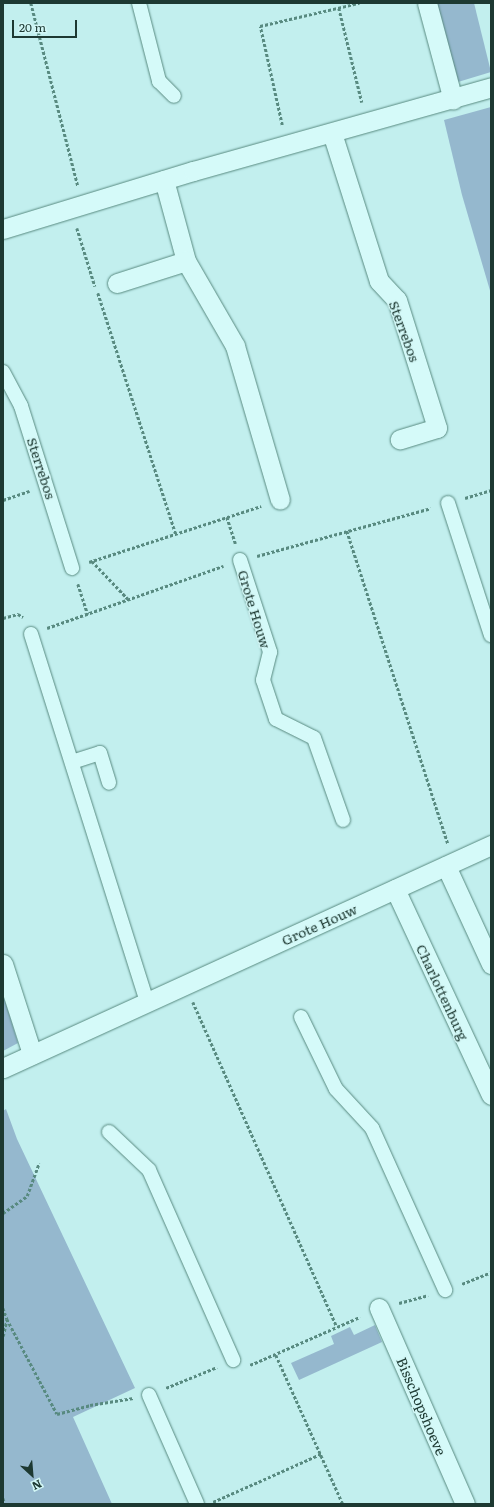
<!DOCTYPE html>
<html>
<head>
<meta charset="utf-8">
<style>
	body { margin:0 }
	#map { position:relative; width:494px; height:1507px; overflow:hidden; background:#c2efee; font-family:Literata,serif }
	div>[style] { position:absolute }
	.green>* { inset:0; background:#95b8ce }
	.path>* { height:2.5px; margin-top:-1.25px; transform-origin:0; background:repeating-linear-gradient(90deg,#588a80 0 3px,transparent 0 5px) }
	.roads { filter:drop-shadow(0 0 1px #588a80) drop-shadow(0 0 1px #588a80) }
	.pedestrian>* { height:14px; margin:-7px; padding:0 7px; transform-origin:7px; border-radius:7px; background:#d5faf9 }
	.minor>* { height:19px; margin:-9.5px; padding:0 9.5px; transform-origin:9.5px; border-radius:9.5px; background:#d5faf9 }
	span { translate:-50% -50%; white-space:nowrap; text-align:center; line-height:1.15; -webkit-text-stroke:3px #d2f7f6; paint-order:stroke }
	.street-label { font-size:14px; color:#1d3932 }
	.frame { position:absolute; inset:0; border:4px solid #1d3932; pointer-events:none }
	.north { position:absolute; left:12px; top:1455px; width:40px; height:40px; -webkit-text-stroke:3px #d2f7f6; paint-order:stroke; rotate:154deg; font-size:11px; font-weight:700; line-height:16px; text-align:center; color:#1d3932 }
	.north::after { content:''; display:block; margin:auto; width:14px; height:18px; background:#1d3932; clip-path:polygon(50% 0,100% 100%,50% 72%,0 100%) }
	.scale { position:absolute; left:12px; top:20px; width:65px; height:18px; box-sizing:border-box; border:2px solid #1d3932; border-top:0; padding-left:5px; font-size:12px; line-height:14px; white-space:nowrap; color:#1d3932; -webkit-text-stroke:3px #d2f7f6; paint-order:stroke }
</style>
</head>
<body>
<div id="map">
	<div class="green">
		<i style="clip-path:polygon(436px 3px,474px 3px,491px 72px,458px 82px)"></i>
		<i style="clip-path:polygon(491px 107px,491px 294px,462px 195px,444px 120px)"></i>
		<i style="clip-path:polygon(3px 994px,18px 1043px,3px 1051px)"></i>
		<i style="clip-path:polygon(6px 1109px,17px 1139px,135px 1388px,73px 1417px,112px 1504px,3px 1504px,3px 1111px)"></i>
		<i style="clip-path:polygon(375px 1325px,382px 1342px,299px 1380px,291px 1363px,334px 1344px,331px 1336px,350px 1327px,354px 1335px)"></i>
	</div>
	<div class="path">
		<i style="left:31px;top:3px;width:189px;rotate:75.6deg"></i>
		<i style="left:339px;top:8px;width:97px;rotate:76.3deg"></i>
		<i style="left:282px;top:125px;width:101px;rotate:-102.5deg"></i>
		<i style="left:260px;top:26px;width:102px;rotate:-13.1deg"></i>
		<i style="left:77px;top:228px;width:61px;rotate:72.8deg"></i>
		<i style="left:98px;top:293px;width:253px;rotate:72.1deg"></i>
		<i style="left:465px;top:498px;width:27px;rotate:-17deg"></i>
		<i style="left:3px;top:500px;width:28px;rotate:-19deg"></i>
		<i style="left:227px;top:517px;width:28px;rotate:72deg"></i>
		<i style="left:347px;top:531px;width:328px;rotate:72.1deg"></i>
		<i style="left:257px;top:556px;width:180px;rotate:-15.4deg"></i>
		<i style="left:92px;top:561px;width:52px;rotate:46.5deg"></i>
		<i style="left:89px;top:562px;width:181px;rotate:-18deg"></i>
		<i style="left:78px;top:584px;width:32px;rotate:72deg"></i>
		<i style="left:3px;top:618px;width:16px;rotate:-15deg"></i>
		<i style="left:18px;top:614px;width:6px;rotate:31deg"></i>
		<i style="left:47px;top:628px;width:187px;rotate:-19.4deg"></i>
		<i style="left:193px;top:1002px;width:355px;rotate:66.1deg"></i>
		<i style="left:3px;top:1213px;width:29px;rotate:-35deg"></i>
		<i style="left:27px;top:1196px;width:35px;rotate:-70deg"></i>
		<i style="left:462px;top:1284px;width:31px;rotate:-22deg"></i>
		<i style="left:399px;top:1303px;width:30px;rotate:-15deg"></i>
		<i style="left:3px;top:1308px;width:12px;rotate:70deg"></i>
		<i style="left:3px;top:1336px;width:17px;rotate:-77deg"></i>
		<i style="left:7px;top:1319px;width:107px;rotate:62.2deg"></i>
		<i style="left:57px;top:1414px;width:34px;rotate:-15deg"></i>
		<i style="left:90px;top:1405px;width:44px;rotate:-9.2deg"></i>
		<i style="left:276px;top:1355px;width:163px;rotate:65.8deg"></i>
		<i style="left:250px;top:1365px;width:120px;rotate:-23.6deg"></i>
		<i style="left:166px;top:1388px;width:55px;rotate:-22.4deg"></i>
		<i style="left:3px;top:1498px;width:6px;rotate:72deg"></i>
		<i style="left:213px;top:1502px;width:118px;rotate:-24deg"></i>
	</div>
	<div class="roads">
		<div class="pedestrian">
			<i style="left:139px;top:3px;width:81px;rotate:75.6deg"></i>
			<i style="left:159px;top:81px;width:21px;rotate:45deg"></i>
			<i style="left:3px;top:372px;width:38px;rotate:62deg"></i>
			<i style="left:21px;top:406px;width:170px;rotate:72.5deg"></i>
			<i style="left:448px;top:503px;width:139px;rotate:72deg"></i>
			<i style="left:240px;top:560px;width:97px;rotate:71.9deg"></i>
			<i style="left:270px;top:652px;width:29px;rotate:104deg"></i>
			<i style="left:263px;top:680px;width:41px;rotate:71.6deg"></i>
			<i style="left:276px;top:719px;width:42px;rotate:26.6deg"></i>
			<i style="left:314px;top:738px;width:87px;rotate:70.5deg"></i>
			<i style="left:31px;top:634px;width:386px;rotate:72.5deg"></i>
			<i style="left:72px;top:762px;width:29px;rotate:-18deg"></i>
			<i style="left:100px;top:753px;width:31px;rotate:73deg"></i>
			<i style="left:301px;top:1017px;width:80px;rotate:64.1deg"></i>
			<i style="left:336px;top:1089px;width:53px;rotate:47.3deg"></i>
			<i style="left:372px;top:1128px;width:178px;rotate:65.7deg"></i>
			<i style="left:109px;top:1132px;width:55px;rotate:43.5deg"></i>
			<i style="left:149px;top:1170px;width:208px;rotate:66.1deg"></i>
			<i style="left:149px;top:1395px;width:119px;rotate:66.2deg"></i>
		</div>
		<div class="minor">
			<i style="left:427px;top:3px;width:100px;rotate:75deg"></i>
			<i style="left:332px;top:133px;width:155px;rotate:72.4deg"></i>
			<i style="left:379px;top:281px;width:26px;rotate:47deg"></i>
			<i style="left:397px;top:300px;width:134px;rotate:72.6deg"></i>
			<i style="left:437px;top:428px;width:39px;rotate:163deg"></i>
			<i style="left:164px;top:180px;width:84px;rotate:74.8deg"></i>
			<i style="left:186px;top:261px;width:98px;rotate:60deg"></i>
			<i style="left:235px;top:346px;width:160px;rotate:73.7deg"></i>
			<i style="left:3px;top:229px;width:199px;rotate:-17deg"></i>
			<i style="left:193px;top:171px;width:310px;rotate:-15.7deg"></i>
			<i style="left:117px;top:283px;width:72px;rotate:-17.7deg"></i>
			<i style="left:446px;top:866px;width:108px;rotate:65.3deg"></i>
			<i style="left:395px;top:889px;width:227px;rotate:65deg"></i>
			<i style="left:3px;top:964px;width:95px;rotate:72.1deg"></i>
			<i style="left:3px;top:1068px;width:537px;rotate:-24.56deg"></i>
			<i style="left:379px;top:1308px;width:214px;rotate:66.3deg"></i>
		</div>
	</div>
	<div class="street-label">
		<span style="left:405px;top:331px;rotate:70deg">Sterrebos</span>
		<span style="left:42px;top:468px;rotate:72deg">Sterrebos</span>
		<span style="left:255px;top:609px;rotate:73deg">Grote Houw</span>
		<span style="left:319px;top:924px;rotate:-24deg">Grote Houw</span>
		<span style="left:443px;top:992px;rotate:65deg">Charlottenburg</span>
		<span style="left:422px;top:1406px;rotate:67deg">Bisschopshoeve</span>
	</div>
	<div class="frame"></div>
	<div class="north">N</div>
	<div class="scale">20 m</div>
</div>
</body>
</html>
